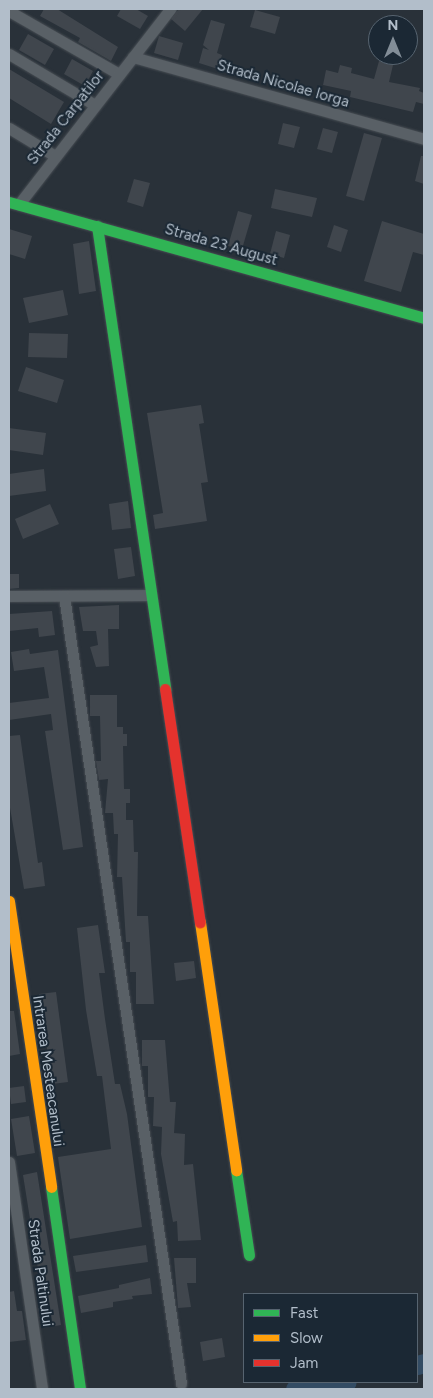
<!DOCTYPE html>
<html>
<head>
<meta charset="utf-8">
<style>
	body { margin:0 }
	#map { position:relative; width:433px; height:1398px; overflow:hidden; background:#293139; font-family:Figtree,sans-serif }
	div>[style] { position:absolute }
	.river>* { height:19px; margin:-9.5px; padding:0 9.5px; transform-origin:9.5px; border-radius:9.5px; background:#334c64 }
	.building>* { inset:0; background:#40464d }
	.roads { filter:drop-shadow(0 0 1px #474d53) drop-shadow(0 0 1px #474d53) }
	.street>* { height:11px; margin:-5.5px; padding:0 5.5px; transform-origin:5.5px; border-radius:5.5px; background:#596066 }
	.fast>* { height:11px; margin:-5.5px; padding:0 5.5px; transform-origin:5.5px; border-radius:5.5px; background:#30b455 }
	.slow>* { height:11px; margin:-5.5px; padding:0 5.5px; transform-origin:5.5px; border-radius:5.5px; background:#ff9f0a }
	.jam>* { height:11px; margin:-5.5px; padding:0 5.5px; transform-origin:5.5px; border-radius:5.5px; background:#e5322d }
	span { translate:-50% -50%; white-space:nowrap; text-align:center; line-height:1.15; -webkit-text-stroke:4px #1b2834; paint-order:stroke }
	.street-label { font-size:15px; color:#b2beca }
	.frame { position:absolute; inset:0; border:10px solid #b2beca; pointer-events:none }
	.legend { position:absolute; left:243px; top:1293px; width:175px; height:90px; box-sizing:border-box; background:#1b2834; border:1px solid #576470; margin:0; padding:6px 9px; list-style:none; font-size:15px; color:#b2beca }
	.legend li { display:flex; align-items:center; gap:10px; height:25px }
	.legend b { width:25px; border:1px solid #576470 }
	.north { position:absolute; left:368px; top:15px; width:50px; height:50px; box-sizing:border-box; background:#1b2834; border:1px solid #576470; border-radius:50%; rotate:0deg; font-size:14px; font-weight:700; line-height:20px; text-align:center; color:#b2beca }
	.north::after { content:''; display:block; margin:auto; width:18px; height:22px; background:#828d97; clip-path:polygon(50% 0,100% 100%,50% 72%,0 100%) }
</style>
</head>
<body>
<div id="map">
	<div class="river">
		<i style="left:417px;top:1365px;width:7px;rotate:-16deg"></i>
		<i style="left:295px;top:1389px;width:52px;rotate:-7.7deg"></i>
	</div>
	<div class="building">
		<i style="clip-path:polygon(44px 9px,57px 9px,118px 47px,111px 61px,78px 42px,80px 38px,40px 16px)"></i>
		<i style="clip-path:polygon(121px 9px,136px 9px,148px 16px,140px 29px,117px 16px)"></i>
		<i style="clip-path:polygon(179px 9px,203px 9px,185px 31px,171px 19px)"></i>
		<i style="clip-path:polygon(255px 10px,280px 17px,275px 34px,250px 27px)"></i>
		<i style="clip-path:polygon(211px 20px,225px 24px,217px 53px,222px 55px,218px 69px,199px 63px,203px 48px,209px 50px,203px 45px)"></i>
		<i style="clip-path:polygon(28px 34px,54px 49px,45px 65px,19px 50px)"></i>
		<i style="clip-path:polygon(159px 36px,183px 43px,178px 60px,154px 53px)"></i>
		<i style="clip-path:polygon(72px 59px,93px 71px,85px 86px,64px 74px)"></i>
		<i style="clip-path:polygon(379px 61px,393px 65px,389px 82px,420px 88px,419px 91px,424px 93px,424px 104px,416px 102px,413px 112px,350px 97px,351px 91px,323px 85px,326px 70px,338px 73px,340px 65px,352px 68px,351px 73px,374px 79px)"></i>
		<i style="clip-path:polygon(9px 69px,64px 102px,51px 124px,9px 98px)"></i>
		<i style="clip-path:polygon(283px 123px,300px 127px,294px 148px,278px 144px)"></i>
		<i style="clip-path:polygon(323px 128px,338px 132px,332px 153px,317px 149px)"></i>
		<i style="clip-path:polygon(364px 133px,382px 138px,364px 201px,346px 196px)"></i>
		<i style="clip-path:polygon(421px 156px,424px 156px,424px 184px,415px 181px)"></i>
		<i style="clip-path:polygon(134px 179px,150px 183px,143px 207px,127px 202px)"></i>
		<i style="clip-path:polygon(275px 189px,317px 198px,312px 217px,271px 208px)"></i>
		<i style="clip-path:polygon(238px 211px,252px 215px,242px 249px,228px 246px)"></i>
		<i style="clip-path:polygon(382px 221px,424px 234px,424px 255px,413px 252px,401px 292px,364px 281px)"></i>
		<i style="clip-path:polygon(334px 225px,348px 230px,341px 252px,327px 247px)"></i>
		<i style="clip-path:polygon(9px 229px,32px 236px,25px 259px,9px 254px)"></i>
		<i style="clip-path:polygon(276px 231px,290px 235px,284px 258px,270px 254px)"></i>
		<i style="clip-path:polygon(89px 241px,96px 291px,79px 294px,73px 244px)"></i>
		<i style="clip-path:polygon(63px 290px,68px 315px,29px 323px,23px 298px)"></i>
		<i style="clip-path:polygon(29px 333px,68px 334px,67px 358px,28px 357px)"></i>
		<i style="clip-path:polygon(26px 367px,64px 380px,57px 403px,18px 391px)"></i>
		<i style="clip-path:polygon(201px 405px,204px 423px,199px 424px,208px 482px,201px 483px,207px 521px,155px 529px,153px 515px,163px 513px,147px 413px)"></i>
		<i style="clip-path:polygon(9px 428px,46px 433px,43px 455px,9px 450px)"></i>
		<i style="clip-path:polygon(44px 469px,46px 491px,9px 496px,9px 474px)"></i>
		<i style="clip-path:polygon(128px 501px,131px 528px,112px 530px,109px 504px)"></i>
		<i style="clip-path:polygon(50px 504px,59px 524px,23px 539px,15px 519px)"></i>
		<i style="clip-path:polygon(131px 547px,135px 576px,118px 579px,114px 549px)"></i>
		<i style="clip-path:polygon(9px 574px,19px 574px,19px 588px,9px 589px)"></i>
		<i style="clip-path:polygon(119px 605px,119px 629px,108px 629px,109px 666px,96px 667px,90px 647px,98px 645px,96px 631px,83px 631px,79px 607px)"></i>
		<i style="clip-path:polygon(52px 611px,55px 635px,39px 637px,38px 628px,9px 631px,9px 614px)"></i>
		<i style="clip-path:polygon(29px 649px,30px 654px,58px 650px,83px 847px,63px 850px,45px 731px,53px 730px,51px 714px,9px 720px,9px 703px,49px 698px,44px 667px,14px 671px,11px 652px)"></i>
		<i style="clip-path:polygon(90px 695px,117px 695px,117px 727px,123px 727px,123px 734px,127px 734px,127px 746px,123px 746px,124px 789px,130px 789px,130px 803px,126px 803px,126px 820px,133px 820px,134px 852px,138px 852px,137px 916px,148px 916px,154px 1004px,136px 1004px,136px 972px,130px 972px,130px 942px,126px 942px,122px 877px,117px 877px,118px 834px,114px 834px,113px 813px,105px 813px,108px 779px,99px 780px,96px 761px,101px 761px,100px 716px,90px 716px)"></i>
		<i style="clip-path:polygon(20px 735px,38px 863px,42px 862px,45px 886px,24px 889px,9px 802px,9px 736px)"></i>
		<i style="clip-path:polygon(98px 925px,105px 973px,99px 973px,105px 1019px,115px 1084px,120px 1084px,127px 1114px,142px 1227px,70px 1239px,58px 1157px,111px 1149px,102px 1076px,97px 1076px,86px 1010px,77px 928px)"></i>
		<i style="clip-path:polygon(194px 961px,196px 978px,176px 981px,174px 963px)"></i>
		<i style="clip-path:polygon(56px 992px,68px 1082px,52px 1084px,39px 994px)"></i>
		<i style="clip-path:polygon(9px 1011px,14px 1011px,20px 1054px,9px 1056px)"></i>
		<i style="clip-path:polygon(142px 1040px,165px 1040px,170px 1102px,176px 1102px,174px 1133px,185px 1134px,184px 1165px,193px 1164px,201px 1240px,178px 1241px,177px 1221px,173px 1222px,161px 1154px,162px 1127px,153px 1126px,154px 1097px,148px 1097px,148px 1066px,142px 1066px)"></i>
		<i style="clip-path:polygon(24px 1086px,26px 1102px,11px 1104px,9px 1088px)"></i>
		<i style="clip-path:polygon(29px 1116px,35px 1153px,17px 1156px,11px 1119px)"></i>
		<i style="clip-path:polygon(37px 1172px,61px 1325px,43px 1328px,38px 1308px,44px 1307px,23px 1175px)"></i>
		<i style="clip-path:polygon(146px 1245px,148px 1262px,76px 1272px,73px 1256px)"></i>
		<i style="clip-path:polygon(174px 1258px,196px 1258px,196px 1283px,187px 1283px,191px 1307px,178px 1308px)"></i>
		<i style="clip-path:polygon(150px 1278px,152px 1294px,132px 1296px,133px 1299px,113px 1302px,113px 1307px,81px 1313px,78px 1296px,119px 1288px,119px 1285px)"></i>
		<i style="clip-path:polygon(14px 1291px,17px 1311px,22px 1311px,26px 1340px,9px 1342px,9px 1292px)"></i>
		<i style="clip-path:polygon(222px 1338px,225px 1357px,203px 1361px,200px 1342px)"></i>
	</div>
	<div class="roads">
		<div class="street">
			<i style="left:9px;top:11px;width:127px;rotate:29.8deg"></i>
			<i style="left:9px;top:54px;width:100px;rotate:30.7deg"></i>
			<i style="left:133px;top:57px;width:302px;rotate:15.7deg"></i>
			<i style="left:9px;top:128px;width:54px;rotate:31.3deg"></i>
			<i style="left:19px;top:204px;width:247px;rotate:-52.2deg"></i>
			<i style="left:9px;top:596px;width:142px;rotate:-0.4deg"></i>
			<i style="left:64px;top:596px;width:796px;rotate:81.54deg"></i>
			<i style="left:9px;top:1162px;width:229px;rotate:81.7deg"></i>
		</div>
		<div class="fast">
			<i style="left:9px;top:202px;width:431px;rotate:15.6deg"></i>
			<i style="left:97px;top:226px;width:468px;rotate:81.6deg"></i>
			<i style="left:236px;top:1170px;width:86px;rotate:81.3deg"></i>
			<i style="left:51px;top:1187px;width:204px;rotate:81.8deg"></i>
		</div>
		<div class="slow">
			<i style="left:9px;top:901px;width:289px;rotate:81.6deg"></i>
			<i style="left:200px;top:922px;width:251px;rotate:81.7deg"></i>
		</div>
		<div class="jam">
			<i style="left:165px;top:689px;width:236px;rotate:81.5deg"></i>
		</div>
	</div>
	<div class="street-label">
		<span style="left:283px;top:84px;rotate:16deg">Strada Nicolae Iorga</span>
		<span style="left:66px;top:118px;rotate:-52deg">Strada Carpatilor</span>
		<span style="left:221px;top:245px;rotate:16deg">Strada 23 August</span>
		<span style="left:48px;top:1071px;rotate:82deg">Intrarea Mesteacanului</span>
		<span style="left:40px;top:1273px;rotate:82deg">Strada Paltinului</span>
	</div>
	<div class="frame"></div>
	<ul class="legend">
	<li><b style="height:6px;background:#30b455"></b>Fast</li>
	<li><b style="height:6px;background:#ff9f0a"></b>Slow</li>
	<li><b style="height:6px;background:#e5322d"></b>Jam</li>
	</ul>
	<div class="north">N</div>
</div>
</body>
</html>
